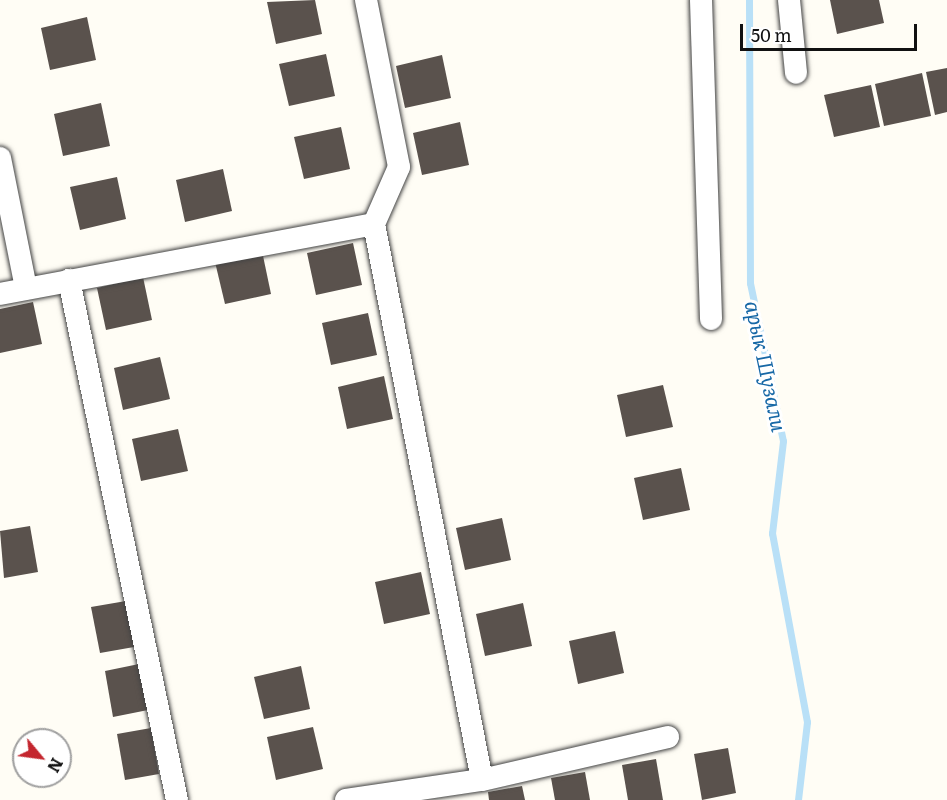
<!DOCTYPE html>
<html>
<head>
<meta charset="utf-8">
<style>
	body { margin:0 }
	#map { position:relative; width:947px; height:800px; overflow:hidden; background:#fffdf5; font-family:Literata,serif }
	div>[style] { position:absolute }
	.stream>* { height:7px; margin:-3.5px; padding:0 3.5px; transform-origin:3.5px; border-radius:3.5px; background:#b9e0f7 }
	.building>* { inset:0; background:#5a524d }
	.roads { filter:drop-shadow(0 0 2px #444) drop-shadow(0 0 2px #444) }
	.minor>* { height:22px; margin:-11px; padding:0 11px; transform-origin:11px; border-radius:11px; background:#fff }
	span { translate:-50% -50%; white-space:nowrap; text-align:center; line-height:1.15; -webkit-text-stroke:6px #fff; paint-order:stroke }
	.water-label { font-size:21px; color:#1768a6; font-style:italic }
	.north { position:absolute; left:12px; top:728px; width:60px; height:60px; box-sizing:border-box; background:#fff; border:2px solid #a0a0a0; border-radius:50%; rotate:119deg; font-size:16px; font-weight:700; line-height:24px; text-align:center; color:#111 }
	.north::after { content:''; display:block; margin:auto; width:21px; height:27px; background:#c4262e; clip-path:polygon(50% 0,100% 100%,50% 72%,0 100%) }
	.scale { position:absolute; left:740px; top:24px; width:177px; height:27px; box-sizing:border-box; border:3px solid #111; border-top:0; padding-left:8px; font-size:18px; line-height:21px; white-space:nowrap; color:#111; -webkit-text-stroke:4px #fff; paint-order:stroke }
</style>
</head>
<body>
<div id="map">
	<div class="stream">
		<i style="left:749px;top:0;width:283px;rotate:89.8deg"></i>
		<i style="left:750px;top:283px;width:161px;rotate:78.2deg"></i>
		<i style="left:783px;top:441px;width:93px;rotate:96.8deg"></i>
		<i style="left:772px;top:533px;width:192px;rotate:79.5deg"></i>
		<i style="left:807px;top:722px;width:79px;rotate:96.6deg"></i>
	</div>
	<div class="building">
		<i style="clip-path:polygon(315px 0,322px 34px,276px 44px,267px 2px)"></i>
		<i style="clip-path:polygon(830px 0,879px 0,884px 23px,837px 34px)"></i>
		<i style="clip-path:polygon(87px 17px,96px 60px,50px 70px,41px 28px)"></i>
		<i style="clip-path:polygon(326px 54px,335px 96px,289px 106px,279px 64px)"></i>
		<i style="clip-path:polygon(442px 55px,451px 98px,405px 108px,396px 66px)"></i>
		<i style="clip-path:polygon(947px 68px,947px 112px,935px 115px,926px 72px)"></i>
		<i style="clip-path:polygon(922px 73px,931px 116px,884px 126px,875px 84px)"></i>
		<i style="clip-path:polygon(871px 85px,880px 127px,834px 137px,824px 95px)"></i>
		<i style="clip-path:polygon(101px 103px,110px 146px,63px 156px,54px 114px)"></i>
		<i style="clip-path:polygon(460px 122px,469px 165px,422px 175px,413px 133px)"></i>
		<i style="clip-path:polygon(341px 127px,350px 169px,304px 179px,294px 137px)"></i>
		<i style="clip-path:polygon(223px 169px,232px 211px,185px 222px,176px 180px)"></i>
		<i style="clip-path:polygon(117px 177px,126px 219px,80px 230px,70px 187px)"></i>
		<i style="clip-path:polygon(353px 243px,362px 285px,316px 295px,307px 253px)"></i>
		<i style="clip-path:polygon(262px 251px,271px 294px,225px 304px,215px 262px)"></i>
		<i style="clip-path:polygon(143px 277px,152px 320px,106px 330px,97px 288px)"></i>
		<i style="clip-path:polygon(33px 302px,42px 344px,0 353px,0 309px)"></i>
		<i style="clip-path:polygon(368px 313px,377px 355px,331px 365px,322px 323px)"></i>
		<i style="clip-path:polygon(160px 357px,170px 399px,123px 410px,114px 368px)"></i>
		<i style="clip-path:polygon(384px 376px,393px 419px,347px 429px,338px 387px)"></i>
		<i style="clip-path:polygon(663px 385px,673px 427px,626px 437px,617px 395px)"></i>
		<i style="clip-path:polygon(178px 429px,188px 471px,141px 481px,132px 439px)"></i>
		<i style="clip-path:polygon(681px 468px,690px 510px,643px 520px,634px 478px)"></i>
		<i style="clip-path:polygon(502px 518px,511px 560px,465px 570px,456px 528px)"></i>
		<i style="clip-path:polygon(30px 526px,38px 572px,4px 578px,0 531px)"></i>
		<i style="clip-path:polygon(421px 572px,430px 614px,384px 624px,375px 582px)"></i>
		<i style="clip-path:polygon(126px 601px,134px 647px,100px 653px,91px 607px)"></i>
		<i style="clip-path:polygon(523px 603px,532px 646px,485px 656px,476px 614px)"></i>
		<i style="clip-path:polygon(615px 631px,624px 673px,578px 684px,569px 641px)"></i>
		<i style="clip-path:polygon(139px 664px,148px 710px,113px 717px,105px 671px)"></i>
		<i style="clip-path:polygon(301px 666px,310px 709px,264px 719px,254px 677px)"></i>
		<i style="clip-path:polygon(313px 727px,323px 769px,276px 780px,267px 737px)"></i>
		<i style="clip-path:polygon(151px 728px,159px 774px,125px 780px,117px 734px)"></i>
		<i style="clip-path:polygon(728px 748px,736px 793px,702px 800px,694px 754px)"></i>
		<i style="clip-path:polygon(656px 759px,663px 800px,628px 800px,622px 765px)"></i>
		<i style="clip-path:polygon(585px 772px,590px 800px,555px 800px,551px 778px)"></i>
		<i style="clip-path:polygon(522px 786px,525px 800px,489px 800px,488px 792px)"></i>
	</div>
	<div class="roads">
		<div class="minor">
			<i style="left:366px;top:0;width:170px;rotate:78.8deg"></i>
			<i style="left:399px;top:167px;width:62px;rotate:113.7deg"></i>
			<i style="left:374px;top:224px;width:566px;rotate:79.01deg"></i>
			<i style="left:701px;top:0;width:319px;rotate:88.2deg"></i>
			<i style="left:789px;top:0;width:73px;rotate:84.5deg"></i>
			<i style="left:0;top:158px;width:133px;rotate:78.7deg"></i>
			<i style="left:69px;top:280px;width:531px;rotate:78.27deg"></i>
			<i style="left:0;top:294px;width:380px;rotate:-10.6deg"></i>
			<i style="left:346px;top:800px;width:137px;rotate:-8.4deg"></i>
			<i style="left:482px;top:780px;width:191px;rotate:-13deg"></i>
		</div>
	</div>
	<div class="water-label">
		<span style="left:767px;top:366px;rotate:78deg">арык Шузали</span>
	</div>
	<div class="north">N</div>
	<div class="scale">50 m</div>
</div>
</body>
</html>
